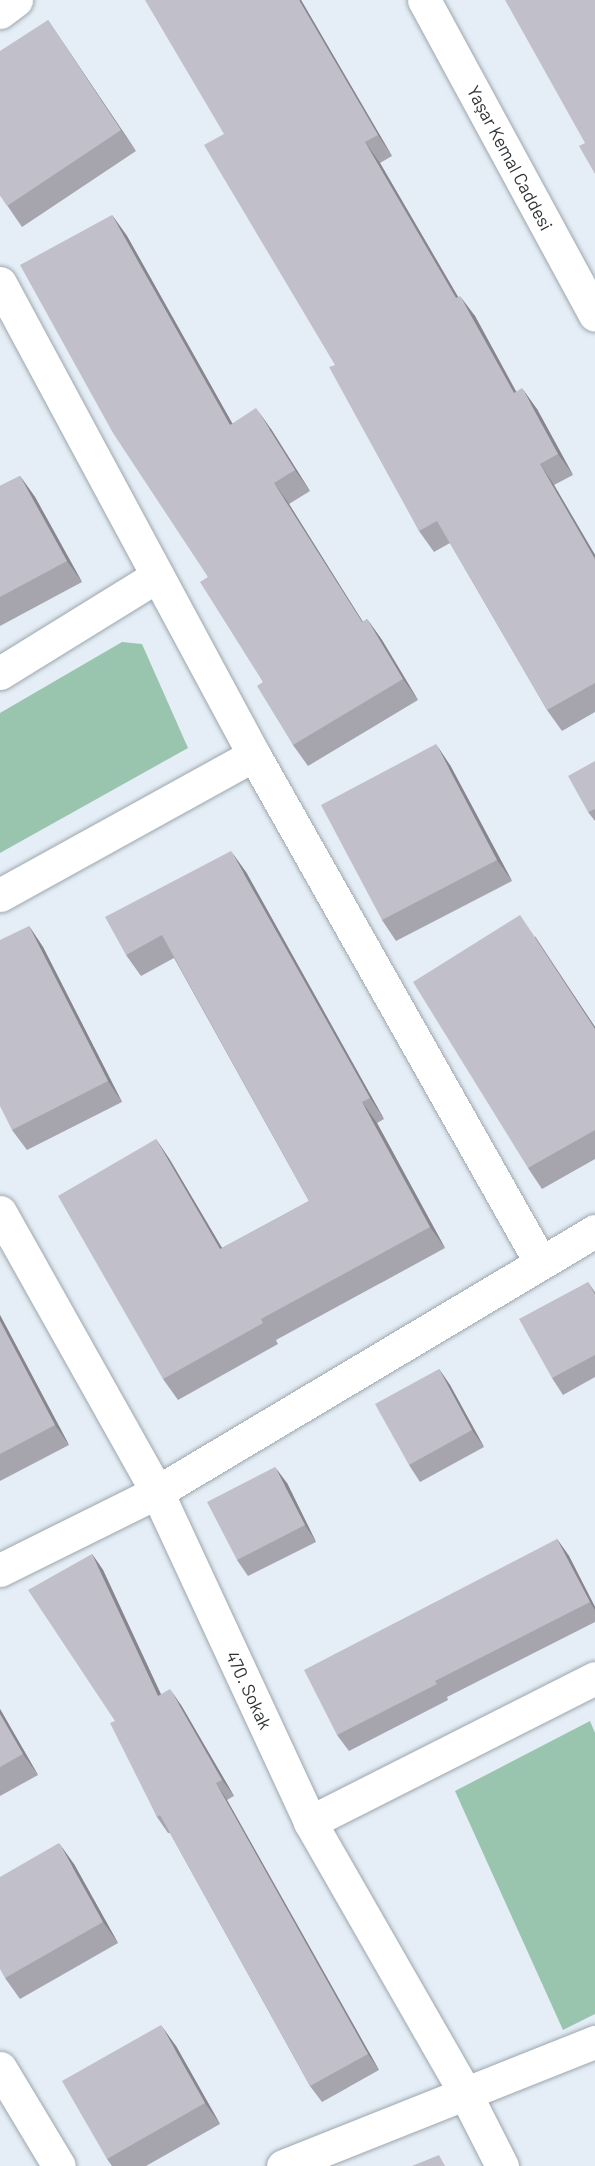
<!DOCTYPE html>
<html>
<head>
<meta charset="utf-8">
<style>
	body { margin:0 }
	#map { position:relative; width:595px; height:2166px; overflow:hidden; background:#e5eef6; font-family:Barlow,sans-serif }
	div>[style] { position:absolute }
	.green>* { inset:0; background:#99c5af }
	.roads { filter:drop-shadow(0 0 2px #9da6ad) drop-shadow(0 0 2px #9da6ad) }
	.street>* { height:33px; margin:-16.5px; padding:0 16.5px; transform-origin:16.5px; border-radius:16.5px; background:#fff }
	.secondary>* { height:33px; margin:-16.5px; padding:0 16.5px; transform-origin:16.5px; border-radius:16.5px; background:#fff }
	.wall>* { inset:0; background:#a6a4ad }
	.shaded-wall>* { inset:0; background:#87868d }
	.building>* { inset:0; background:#c1bfc9 }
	span { translate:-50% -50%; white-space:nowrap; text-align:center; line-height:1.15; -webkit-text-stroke:4.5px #fff; paint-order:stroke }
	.street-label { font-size:18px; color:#2f3235 }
</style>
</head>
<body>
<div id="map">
	<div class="green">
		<i style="clip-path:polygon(122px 642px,142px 644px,188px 748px,0 853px,0 713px)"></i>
		<i style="clip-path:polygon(590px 1721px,595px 1733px,595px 2014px,563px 2030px,455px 1791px)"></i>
	</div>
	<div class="roads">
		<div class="street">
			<i style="left:0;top:12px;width:20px;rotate:-37deg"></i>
			<i style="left:0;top:283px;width:536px;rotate:61.71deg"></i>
			<i style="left:254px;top:755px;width:583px;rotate:60.54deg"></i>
			<i style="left:0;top:673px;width:185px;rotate:-31.7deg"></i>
			<i style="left:0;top:895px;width:290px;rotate:-28.9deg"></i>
			<i style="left:0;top:1212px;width:321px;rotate:60.7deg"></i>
			<i style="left:157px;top:1492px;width:364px;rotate:65.1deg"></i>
			<i style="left:310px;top:1822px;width:312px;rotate:60.2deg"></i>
			<i style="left:465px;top:2093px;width:82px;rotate:63.1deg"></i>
			<i style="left:0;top:1570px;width:175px;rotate:-26.4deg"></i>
			<i style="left:157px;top:1492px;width:510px;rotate:-30.79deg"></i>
			<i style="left:310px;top:1822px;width:319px;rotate:-26.8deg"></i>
			<i style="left:0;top:2068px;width:114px;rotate:59deg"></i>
			<i style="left:283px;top:2166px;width:336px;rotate:-21.7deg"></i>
		</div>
		<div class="secondary">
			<i style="left:424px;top:0;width:358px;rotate:61.5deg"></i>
		</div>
	</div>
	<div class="wall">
		<i style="clip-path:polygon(301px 0,392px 156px,380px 163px,458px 297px,475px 316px,516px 391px,537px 409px,573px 475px,554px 485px,595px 555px,595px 712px,562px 731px,547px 710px,450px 543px,434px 552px,419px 531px,224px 134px)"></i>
		<i style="clip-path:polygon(48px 20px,136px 151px,22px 227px,0 195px)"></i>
		<i style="clip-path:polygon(112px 215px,127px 236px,232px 423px,271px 429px,310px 491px,289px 504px,363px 622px,367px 619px,382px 640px,418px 700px,308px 766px,293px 745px,263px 682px,208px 577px)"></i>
		<i style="clip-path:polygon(20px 476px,35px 497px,82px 582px,0 626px,0 486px)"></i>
		<i style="clip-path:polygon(595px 761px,595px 821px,588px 812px)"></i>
		<i style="clip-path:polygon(450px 765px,512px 881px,396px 941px,382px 920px)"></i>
		<i style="clip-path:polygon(246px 872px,384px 1119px,377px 1123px,445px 1248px,276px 1340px,278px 1344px,178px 1400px,163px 1379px,156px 1139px,170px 1160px,222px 1248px,309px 1201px,174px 958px,141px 976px,126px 955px)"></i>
		<i style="clip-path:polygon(29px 926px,43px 947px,122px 1102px,27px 1150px,12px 1130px)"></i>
		<i style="clip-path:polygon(535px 936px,595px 1027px,595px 1159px,542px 1189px,528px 1168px)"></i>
		<i style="clip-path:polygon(588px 1282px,595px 1292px,595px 1377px,563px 1395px,552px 1378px)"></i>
		<i style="clip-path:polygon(0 1315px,69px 1445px,0 1481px)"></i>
		<i style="clip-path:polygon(439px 1369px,450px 1385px,484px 1447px,420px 1482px,409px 1465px)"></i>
		<i style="clip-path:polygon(287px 1483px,316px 1542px,248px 1576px,237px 1560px)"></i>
		<i style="clip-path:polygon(557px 1539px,569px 1556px,595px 1607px,595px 1622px,447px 1697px,448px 1700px,349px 1751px,337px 1735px)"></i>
		<i style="clip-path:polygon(92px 1554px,103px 1570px,161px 1694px,181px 1705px,234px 1796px,227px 1800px,379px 2070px,322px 2102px,310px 2086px,170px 1833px,168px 1833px,157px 1817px,115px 1721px)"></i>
		<i style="clip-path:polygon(0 1709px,38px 1775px,0 1796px)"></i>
		<i style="clip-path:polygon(74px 1864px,118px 1943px,20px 1999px,5px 1978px)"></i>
		<i style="clip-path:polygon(176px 2046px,220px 2124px,146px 2166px,112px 2166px,107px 2159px)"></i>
	</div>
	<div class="shaded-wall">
		<i style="clip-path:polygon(299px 0,301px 0,392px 156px,378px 135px)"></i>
		<i style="clip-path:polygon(48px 20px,62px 41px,136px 151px,121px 130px)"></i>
		<i style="clip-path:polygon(365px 142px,380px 163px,471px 319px,456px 298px)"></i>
		<i style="clip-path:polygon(112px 215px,127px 236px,245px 446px,230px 425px)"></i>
		<i style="clip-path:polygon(460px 296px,475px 316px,528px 414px,514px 393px)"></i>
		<i style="clip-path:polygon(522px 388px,537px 409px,573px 475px,558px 454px)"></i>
		<i style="clip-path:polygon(256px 408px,271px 429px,310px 491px,295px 470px)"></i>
		<i style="clip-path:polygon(540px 464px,554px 485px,595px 555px,595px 559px)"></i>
		<i style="clip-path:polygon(20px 476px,35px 497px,82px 582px,67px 561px)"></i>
		<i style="clip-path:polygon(274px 483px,289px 504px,376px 643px,362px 622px)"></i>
		<i style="clip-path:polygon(367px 619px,382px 640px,418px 700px,403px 679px)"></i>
		<i style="clip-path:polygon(436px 744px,450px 765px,512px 881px,497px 860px)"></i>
		<i style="clip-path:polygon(231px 851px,246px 872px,384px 1119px,370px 1098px)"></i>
		<i style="clip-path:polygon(520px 915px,595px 1027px,595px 1029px)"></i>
		<i style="clip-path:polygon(29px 926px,43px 947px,122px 1102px,108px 1081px)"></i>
		<i style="clip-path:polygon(362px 1102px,377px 1123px,445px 1248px,430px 1227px)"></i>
		<i style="clip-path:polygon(156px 1139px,170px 1160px,235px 1270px,220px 1249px)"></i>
		<i style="clip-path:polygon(0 1315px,69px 1445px,55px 1425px,0 1321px)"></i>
		<i style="clip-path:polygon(439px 1369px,450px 1385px,484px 1447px,472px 1430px)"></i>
		<i style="clip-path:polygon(275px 1467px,287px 1483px,316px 1542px,305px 1525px)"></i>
		<i style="clip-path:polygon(557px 1539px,569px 1556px,595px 1607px,595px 1610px,590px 1602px)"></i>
		<i style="clip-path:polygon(92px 1554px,103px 1570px,169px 1712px,158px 1696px)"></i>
		<i style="clip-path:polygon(170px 1689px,181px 1705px,234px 1796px,222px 1780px)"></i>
		<i style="clip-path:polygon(0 1709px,38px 1775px,23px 1754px,0 1714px)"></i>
		<i style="clip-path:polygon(216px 1783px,227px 1800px,379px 2070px,368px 2054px)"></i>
		<i style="clip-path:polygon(59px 1843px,74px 1864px,118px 1943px,103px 1922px)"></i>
		<i style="clip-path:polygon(161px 2025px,176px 2046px,220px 2124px,205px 2103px)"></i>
	</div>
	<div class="building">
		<i style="clip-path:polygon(145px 0,299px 0,378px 135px,365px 142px,456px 298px,460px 296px,514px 393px,522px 388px,558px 454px,540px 464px,595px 559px,595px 683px,547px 710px,437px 521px,419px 531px,329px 367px,335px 365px,204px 145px,224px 134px)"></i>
		<i style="clip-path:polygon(505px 0,595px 0,595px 174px,579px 146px,585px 143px)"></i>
		<i style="clip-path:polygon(48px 20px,121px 130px,7px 206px,0 195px,0 51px)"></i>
		<i style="clip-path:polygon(112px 215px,230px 425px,256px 408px,295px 470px,274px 483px,362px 622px,367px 619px,403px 679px,293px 745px,257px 686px,263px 682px,200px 582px,208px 577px,113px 433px,20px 265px)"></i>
		<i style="clip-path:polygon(20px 476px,67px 561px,0 597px,0 486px)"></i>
		<i style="clip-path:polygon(436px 744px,497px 860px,382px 920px,321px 805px)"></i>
		<i style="clip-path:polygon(595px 761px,595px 809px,588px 812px,568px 776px)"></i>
		<i style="clip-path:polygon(231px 851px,370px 1098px,362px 1102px,430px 1227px,261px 1319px,263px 1323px,163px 1379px,58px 1196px,156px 1139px,220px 1249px,309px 1201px,162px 935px,126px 955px,105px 917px)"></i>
		<i style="clip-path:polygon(520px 915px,595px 1029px,595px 1130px,528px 1168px,413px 982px)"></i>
		<i style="clip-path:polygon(29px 926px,108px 1081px,12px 1130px,0 1106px,0 940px)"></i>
		<i style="clip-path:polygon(588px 1282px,595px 1295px,595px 1355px,552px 1378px,519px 1319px)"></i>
		<i style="clip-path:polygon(0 1321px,55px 1425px,0 1454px)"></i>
		<i style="clip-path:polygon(439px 1369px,472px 1430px,409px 1465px,375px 1404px)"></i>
		<i style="clip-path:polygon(275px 1467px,305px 1525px,237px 1560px,207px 1502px)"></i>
		<i style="clip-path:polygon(557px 1539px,590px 1602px,435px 1681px,437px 1684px,337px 1735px,304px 1670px)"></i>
		<i style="clip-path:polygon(92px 1554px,158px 1696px,170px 1689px,222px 1780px,216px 1783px,368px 2054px,310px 2086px,160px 1815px,157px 1817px,110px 1723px,115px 1721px,28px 1590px)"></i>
		<i style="clip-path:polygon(0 1714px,23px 1754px,0 1767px)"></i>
		<i style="clip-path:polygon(59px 1843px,103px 1922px,5px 1978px,0 1969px,0 1877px)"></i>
		<i style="clip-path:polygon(161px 2025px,205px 2103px,107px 2159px,62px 2081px)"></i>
		<i style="clip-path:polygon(439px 2155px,445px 2166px,412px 2166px)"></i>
	</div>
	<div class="street-label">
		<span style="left:510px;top:158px;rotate:62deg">Yaşar Kemal Caddesi</span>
		<span style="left:249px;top:1690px;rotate:65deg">470. Sokak</span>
	</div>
</div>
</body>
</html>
